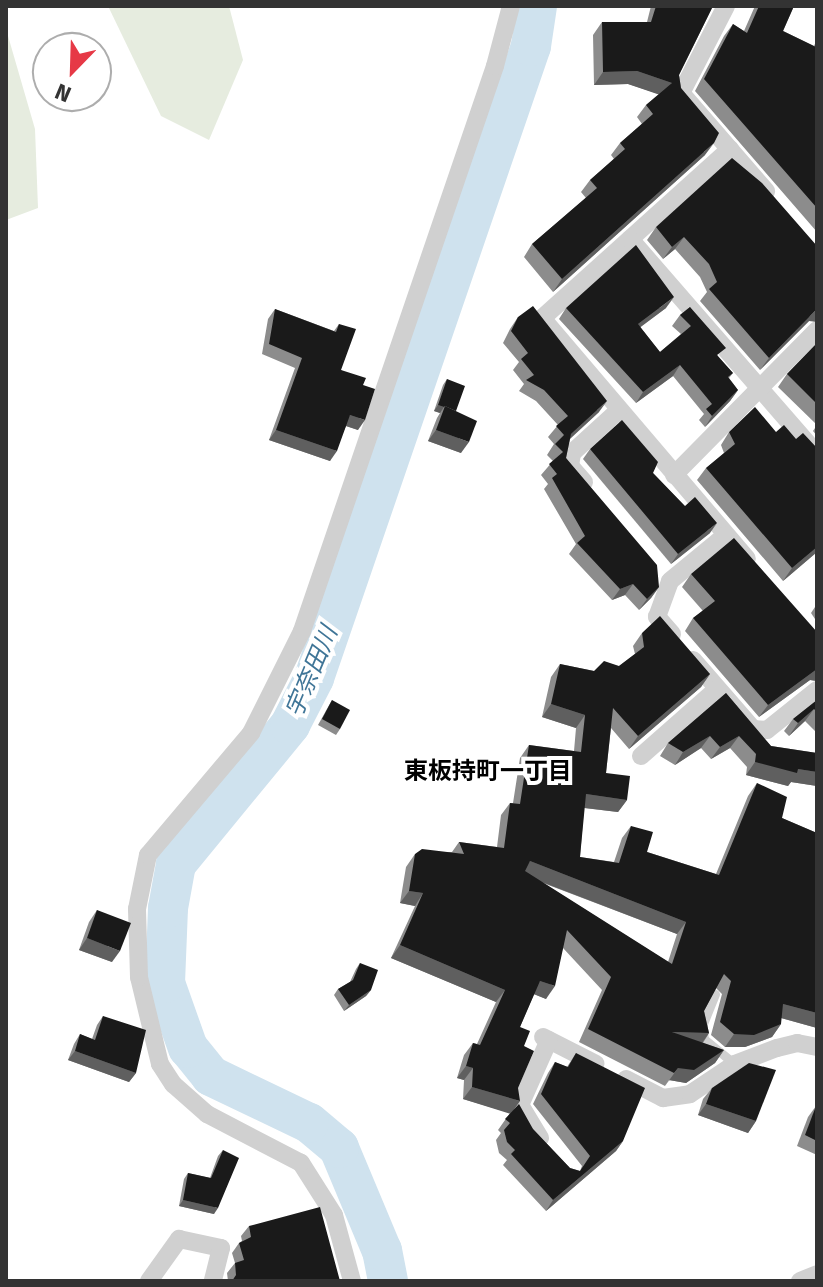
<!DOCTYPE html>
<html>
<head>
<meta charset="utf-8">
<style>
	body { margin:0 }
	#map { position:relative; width:823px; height:1287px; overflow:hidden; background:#fff; font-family:"Fira Sans","Noto Sans JP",sans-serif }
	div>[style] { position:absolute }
	.green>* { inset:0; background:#e6ecdf }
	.river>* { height:40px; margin:-20px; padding:0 20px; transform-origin:20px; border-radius:20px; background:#cfe2ee }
	.service>* { height:9px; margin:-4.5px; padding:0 4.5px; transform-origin:4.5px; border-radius:4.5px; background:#d0d0d0 }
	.minor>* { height:18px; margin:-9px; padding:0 9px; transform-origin:9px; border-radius:9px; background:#d0d0d0 }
	.wall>* { inset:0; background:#8c8c8c }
	.shaded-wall>* { inset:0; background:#5f5f5f }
	.building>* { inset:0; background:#1a1a1a }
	span { translate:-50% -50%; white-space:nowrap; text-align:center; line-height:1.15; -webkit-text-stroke:8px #fff; paint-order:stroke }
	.water-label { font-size:24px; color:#3f7597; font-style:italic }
	.neighbourhood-label { font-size:24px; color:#000; font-weight:700 }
	.frame { position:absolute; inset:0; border:8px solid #333; pointer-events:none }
	.north { position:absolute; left:32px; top:32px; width:80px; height:80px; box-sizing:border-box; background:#fff; border:2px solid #adadad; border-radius:50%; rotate:203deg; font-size:22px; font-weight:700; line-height:32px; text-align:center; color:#333 }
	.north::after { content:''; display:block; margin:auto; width:28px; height:36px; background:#e63946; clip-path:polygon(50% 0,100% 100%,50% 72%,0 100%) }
</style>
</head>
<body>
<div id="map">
	<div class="green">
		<i style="clip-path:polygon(108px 6px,229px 6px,243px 60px,209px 140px,161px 116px)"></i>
		<i style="clip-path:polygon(6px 29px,35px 129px,38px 208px,6px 220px)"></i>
	</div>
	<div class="river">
		<i style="left:388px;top:1281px;width:31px;rotate:-101deg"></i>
		<i style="left:382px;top:1251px;width:112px;rotate:-112.7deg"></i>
		<i style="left:339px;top:1148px;width:39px;rotate:-140deg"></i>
		<i style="left:309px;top:1123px;width:109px;rotate:-154.4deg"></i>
		<i style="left:211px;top:1076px;width:36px;rotate:-129deg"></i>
		<i style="left:188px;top:1048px;width:69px;rotate:-109.5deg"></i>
		<i style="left:165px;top:983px;width:75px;rotate:-87.7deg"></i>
		<i style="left:168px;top:908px;width:45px;rotate:-79.7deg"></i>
		<i style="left:176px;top:864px;width:180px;rotate:-50.6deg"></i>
		<i style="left:290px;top:725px;width:53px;rotate:-62.9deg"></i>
		<i style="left:314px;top:678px;width:668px;rotate:-71.05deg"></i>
		<i style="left:531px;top:46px;width:40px;rotate:-81.5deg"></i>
	</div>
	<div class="service">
		<i style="left:715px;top:994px;width:35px;rotate:112deg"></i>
		<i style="left:702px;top:1026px;width:13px;rotate:81deg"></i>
		<i style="left:704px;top:1039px;width:40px;rotate:39deg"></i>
	</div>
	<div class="minor">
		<i style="left:726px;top:6px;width:98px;rotate:117.3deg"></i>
		<i style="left:681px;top:93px;width:130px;rotate:49.1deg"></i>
		<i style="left:730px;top:149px;width:253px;rotate:138deg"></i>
		<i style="left:542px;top:318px;width:316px;rotate:49.6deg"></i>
		<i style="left:630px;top:239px;width:285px;rotate:49deg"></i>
		<i style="left:674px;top:475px;width:204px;rotate:-45.4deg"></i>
		<i style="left:584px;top:482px;width:21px;rotate:-131deg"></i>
		<i style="left:570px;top:466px;width:13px;rotate:-81deg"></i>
		<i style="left:572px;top:453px;width:62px;rotate:-42.4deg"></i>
		<i style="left:672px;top:634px;width:23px;rotate:-131deg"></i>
		<i style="left:657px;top:617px;width:38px;rotate:-70deg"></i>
		<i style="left:670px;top:581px;width:72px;rotate:-39.4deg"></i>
		<i style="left:693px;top:660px;width:91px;rotate:49deg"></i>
		<i style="left:753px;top:729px;width:14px;rotate:4deg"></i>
		<i style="left:767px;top:730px;width:64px;rotate:-38.7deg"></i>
		<i style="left:641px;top:756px;width:101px;rotate:-41.4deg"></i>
		<i style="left:543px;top:1037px;width:59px;rotate:27deg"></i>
		<i style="left:626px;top:1079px;width:42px;rotate:27.2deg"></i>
		<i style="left:663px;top:1098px;width:27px;rotate:-8deg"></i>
		<i style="left:690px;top:1094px;width:54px;rotate:-33.7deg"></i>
		<i style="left:735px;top:1064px;width:45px;rotate:-20.9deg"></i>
		<i style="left:777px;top:1048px;width:21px;rotate:-14deg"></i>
		<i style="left:797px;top:1043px;width:20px;rotate:11deg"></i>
		<i style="left:540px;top:1138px;width:39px;rotate:-121deg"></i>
		<i style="left:520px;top:1105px;width:71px;rotate:-66deg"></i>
		<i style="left:149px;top:1281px;width:52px;rotate:-54.5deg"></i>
		<i style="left:179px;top:1239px;width:43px;rotate:12.1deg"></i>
		<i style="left:221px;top:1248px;width:34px;rotate:104deg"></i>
		<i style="left:352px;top:1281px;width:68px;rotate:-105.3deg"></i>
		<i style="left:334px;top:1215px;width:62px;rotate:-122.4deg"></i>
		<i style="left:301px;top:1163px;width:106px;rotate:-152.5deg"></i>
		<i style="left:207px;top:1114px;width:45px;rotate:-138.6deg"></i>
		<i style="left:173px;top:1084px;width:24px;rotate:-123deg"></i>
		<i style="left:160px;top:1064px;width:89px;rotate:-103.6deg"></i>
		<i style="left:139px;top:977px;width:68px;rotate:-91.7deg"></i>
		<i style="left:137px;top:909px;width:55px;rotate:-78.5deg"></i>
		<i style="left:148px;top:855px;width:160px;rotate:-49.8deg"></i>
		<i style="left:251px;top:733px;width:114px;rotate:-63.4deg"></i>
		<i style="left:302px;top:631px;width:597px;rotate:-71.14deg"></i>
		<i style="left:495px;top:66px;width:62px;rotate:-75.1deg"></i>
		<i style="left:800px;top:1281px;width:18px;rotate:-22deg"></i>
	</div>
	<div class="wall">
		<i style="clip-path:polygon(651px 6px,713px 6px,679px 75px,681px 88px,705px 155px,553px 292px,524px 257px,532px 244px,586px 198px,581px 192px,590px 180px,614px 159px,611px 155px,620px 143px,642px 124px,637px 117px,646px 105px,659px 94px,628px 84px,594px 85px,593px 35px,602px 22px,647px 22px)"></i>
		<i style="clip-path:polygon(755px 6px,794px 6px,783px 31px,814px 46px,817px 39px,817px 232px,695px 91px,724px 36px,733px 24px,744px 31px)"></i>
		<i style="clip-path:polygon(656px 227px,817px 246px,809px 321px,760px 370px,700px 301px,707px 292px,700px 277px,675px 249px,663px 259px,647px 240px)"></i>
		<i style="clip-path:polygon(690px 307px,719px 358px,733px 373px,729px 378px,738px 390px,730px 401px,705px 427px,699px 420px,704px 414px,673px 376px,636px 403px,559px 319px,566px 308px,666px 308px,640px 327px,660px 352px,681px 334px,672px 326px,680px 315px)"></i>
		<i style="clip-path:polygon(275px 309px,334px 331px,339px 324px,341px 370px,363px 385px,358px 430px,346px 426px,330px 461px,269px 440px,295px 368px,262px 354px,268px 319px)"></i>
		<i style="clip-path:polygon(518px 317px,599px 412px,570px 439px,566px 458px,659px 587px,651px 598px,639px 610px,625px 595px,612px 600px,569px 554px,576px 544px,544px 489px,548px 484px,541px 475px,553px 461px,547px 455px,554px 444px,548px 437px,558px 425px,536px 401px,519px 391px,524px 384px,513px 370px,519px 362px,503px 343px,510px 329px)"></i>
		<i style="clip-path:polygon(817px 343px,817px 436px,813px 431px,817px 425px,778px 387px,787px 374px)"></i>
		<i style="clip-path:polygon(447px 379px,456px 411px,461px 453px,428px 441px,437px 418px,440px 413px,434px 411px,443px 385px)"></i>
		<i style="clip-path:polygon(729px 432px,776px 432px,817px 448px,817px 552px,783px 581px,697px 480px,706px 468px,724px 453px,721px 445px)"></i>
		<i style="clip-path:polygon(590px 449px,653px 473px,710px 533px,671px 564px,583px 459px)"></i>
		<i style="clip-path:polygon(691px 574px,817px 632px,817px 681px,810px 680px,759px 717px,685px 631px,693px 618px,703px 611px,682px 587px)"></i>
		<i style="clip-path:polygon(817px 604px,817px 622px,811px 613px)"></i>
		<i style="clip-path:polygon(evenodd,642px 633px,710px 674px,701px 687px,629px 749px,611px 728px,606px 773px,627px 800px,618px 812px,584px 808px,580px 857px,614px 862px,622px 838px,631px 826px,647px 852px,716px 874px,748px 796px,757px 783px,782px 818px,817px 833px,817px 1028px,781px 1018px,781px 1024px,772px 1037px,745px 1047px,725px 1047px,711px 1035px,722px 994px,716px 988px,704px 1011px,709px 1033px,703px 1043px,724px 1050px,715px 1063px,686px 1083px,669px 1080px,665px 1086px,579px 1042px,602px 990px,563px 948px,546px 999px,534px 994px,520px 1027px,524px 1046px,514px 1109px,570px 1168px,580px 1171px,582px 1166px,533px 1104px,548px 1073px,555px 1062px,567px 1067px,576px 1053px,623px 1141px,616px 1151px,546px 1211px,503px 1165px,507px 1160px,499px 1153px,496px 1140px,501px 1133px,498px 1130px,510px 1113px,463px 1099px,464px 1080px,457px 1078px,464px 1055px,473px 1043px,477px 1044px,496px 1002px,391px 958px,415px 906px,400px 903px,406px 867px,415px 854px,452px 852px,459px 842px,497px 847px,501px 815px,510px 803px,513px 803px,520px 758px,529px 745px,574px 751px,576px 728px,542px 717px,551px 677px,560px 664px,594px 671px,619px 666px,635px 654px,633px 646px,642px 633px,543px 883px,677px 934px,668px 962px,543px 883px)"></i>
		<i style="clip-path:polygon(726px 693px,771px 746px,817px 753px,817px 786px,791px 782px,788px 786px,746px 775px,747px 767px,730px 748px,711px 759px,701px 748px,675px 765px,660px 756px,668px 743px)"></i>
		<i style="clip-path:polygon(332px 700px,340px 729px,336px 735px,318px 725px)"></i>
		<i style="clip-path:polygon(817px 700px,817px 733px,805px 721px,789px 736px,784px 731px,793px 719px)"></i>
		<i style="clip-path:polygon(97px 910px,112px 962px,79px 950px,89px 922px)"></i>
		<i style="clip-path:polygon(360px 963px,371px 990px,366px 996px,344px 1011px,334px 995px,338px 989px,350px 982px,356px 969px)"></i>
		<i style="clip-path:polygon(103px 1016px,136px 1073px,129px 1082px,68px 1060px,74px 1044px,80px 1034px,92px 1039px,97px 1025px)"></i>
		<i style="clip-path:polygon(712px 1088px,756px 1121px,748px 1133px,698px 1115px,703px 1099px)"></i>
		<i style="clip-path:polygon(816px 1106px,817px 1106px,817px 1155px,797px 1146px,808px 1117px)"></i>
		<i style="clip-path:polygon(223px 1150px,214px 1214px,179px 1206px,184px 1179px,188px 1173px,210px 1178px,218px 1156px)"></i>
		<i style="clip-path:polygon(249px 1226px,340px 1281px,228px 1281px,227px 1273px,235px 1263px,232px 1253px,239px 1243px,242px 1241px,241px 1236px)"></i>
	</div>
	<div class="shaded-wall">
		<i style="clip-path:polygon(637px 71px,672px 83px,663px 96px,628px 84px,594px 85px,603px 72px)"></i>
		<i style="clip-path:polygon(714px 143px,705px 155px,553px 292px,562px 279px)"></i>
		<i style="clip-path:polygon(684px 237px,675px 249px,663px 259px,672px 247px)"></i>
		<i style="clip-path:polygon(674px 297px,666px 308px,630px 335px,638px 324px)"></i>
		<i style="clip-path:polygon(817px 309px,817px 322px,809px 321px,760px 370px,769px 358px)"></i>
		<i style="clip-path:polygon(680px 365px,673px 376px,636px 403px,643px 392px)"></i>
		<i style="clip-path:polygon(738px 390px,730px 401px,705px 427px,712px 416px)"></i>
		<i style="clip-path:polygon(607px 401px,599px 412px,563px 445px,571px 434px)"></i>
		<i style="clip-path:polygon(438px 405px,444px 407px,440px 413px,434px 411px)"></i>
		<i style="clip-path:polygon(350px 415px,365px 420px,358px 430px,343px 425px)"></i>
		<i style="clip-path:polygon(276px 430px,337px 451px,330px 461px,269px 440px)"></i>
		<i style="clip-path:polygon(436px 430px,469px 442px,461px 453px,428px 441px)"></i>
		<i style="clip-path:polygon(717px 523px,710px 533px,671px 564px,678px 554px)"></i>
		<i style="clip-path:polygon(817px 547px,817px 552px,783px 581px,792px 568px)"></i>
		<i style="clip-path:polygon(633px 584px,625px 595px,612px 600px,620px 589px)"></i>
		<i style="clip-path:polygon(659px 587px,651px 598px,639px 610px,647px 599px)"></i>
		<i style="clip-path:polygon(817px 669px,817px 681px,810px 680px,759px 717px,768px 705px)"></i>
		<i style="clip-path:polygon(710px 674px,701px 687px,629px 749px,638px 736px)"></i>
		<i style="clip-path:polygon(551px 704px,585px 715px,576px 728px,542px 717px)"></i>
		<i style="clip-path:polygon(814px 709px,805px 721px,789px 736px,798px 723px)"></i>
		<i style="clip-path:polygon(710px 736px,701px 748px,675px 765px,683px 752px)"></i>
		<i style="clip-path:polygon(739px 736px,730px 748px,711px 759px,720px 747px)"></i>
		<i style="clip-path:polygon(755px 762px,817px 772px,817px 786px,791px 782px,788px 786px,746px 775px)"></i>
		<i style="clip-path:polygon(586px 794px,627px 800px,618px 812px,577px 807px)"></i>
		<i style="clip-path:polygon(530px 861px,686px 922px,677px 934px,521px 874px)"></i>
		<i style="clip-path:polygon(409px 891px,423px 893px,415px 906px,400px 903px)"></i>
		<i style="clip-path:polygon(87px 938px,120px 951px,112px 962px,79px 950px)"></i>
		<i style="clip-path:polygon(400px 945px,505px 990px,496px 1002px,391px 958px)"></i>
		<i style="clip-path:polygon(540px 981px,555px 986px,546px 999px,531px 993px)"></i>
		<i style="clip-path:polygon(371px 990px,366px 996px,344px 1011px,349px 1005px)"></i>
		<i style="clip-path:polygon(783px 1004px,817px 1013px,817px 1028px,774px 1016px)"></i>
		<i style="clip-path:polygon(781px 1024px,772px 1037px,745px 1047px,725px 1047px,734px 1034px)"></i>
		<i style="clip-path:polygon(672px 1032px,709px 1033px,700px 1046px)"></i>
		<i style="clip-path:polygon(724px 1050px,715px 1063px,686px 1083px,669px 1080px,665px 1086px,678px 1068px)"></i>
		<i style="clip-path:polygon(75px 1051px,136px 1073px,129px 1082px,68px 1060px)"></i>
		<i style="clip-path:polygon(466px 1066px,473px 1068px,464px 1080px,457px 1078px)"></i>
		<i style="clip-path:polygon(472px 1087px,520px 1101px,511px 1114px,463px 1099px)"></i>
		<i style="clip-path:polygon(706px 1104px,756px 1121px,748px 1133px,698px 1115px)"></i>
		<i style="clip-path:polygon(623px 1141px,616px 1151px,546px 1211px,553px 1200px)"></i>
		<i style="clip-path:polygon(183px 1200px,218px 1208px,214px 1214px,179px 1206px)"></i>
	</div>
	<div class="building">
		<i style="clip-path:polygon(656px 6px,713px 6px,679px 75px,681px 88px,719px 133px,714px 143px,562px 279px,532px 244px,597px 188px,590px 180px,625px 149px,620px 143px,653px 114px,646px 105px,672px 83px,637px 71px,603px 72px,602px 22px,651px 22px)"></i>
		<i style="clip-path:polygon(759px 6px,794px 6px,783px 31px,816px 47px,817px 45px,817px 208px,704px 79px,733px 24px,747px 33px)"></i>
		<i style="clip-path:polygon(732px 158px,762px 183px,817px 246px,817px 309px,769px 358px,709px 289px,717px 282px,709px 264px,684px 237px,672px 247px,656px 227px)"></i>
		<i style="clip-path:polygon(636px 245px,674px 297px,638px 324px,660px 352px,691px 326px,680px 315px,690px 307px,726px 348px,717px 355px,733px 373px,728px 377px,738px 390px,712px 416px,706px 409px,712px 404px,680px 365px,643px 392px,566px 308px)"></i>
		<i style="clip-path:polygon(533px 306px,607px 401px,571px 434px,566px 458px,657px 565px,659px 587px,647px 599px,633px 584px,620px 589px,577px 543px,585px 536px,552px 478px,557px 474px,549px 464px,563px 452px,555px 444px,564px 435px,556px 426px,568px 416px,544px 390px,526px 380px,534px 375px,521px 359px,528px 353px,511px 331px,518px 317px)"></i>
		<i style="clip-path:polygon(275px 309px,336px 332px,339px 324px,356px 329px,341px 370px,366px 378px,363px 385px,375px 389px,365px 420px,350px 415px,337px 451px,276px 430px,302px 358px,269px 344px)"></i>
		<i style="clip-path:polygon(817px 343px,817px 404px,787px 374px)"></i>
		<i style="clip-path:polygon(447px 379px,465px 386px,456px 411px,445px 406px,444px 407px,438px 405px)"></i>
		<i style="clip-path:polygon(445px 406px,477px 421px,469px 442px,436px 430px)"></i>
		<i style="clip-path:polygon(755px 407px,776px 432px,784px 425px,796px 439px,803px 433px,817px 448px,817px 547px,792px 568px,706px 468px,735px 444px,729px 432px)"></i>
		<i style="clip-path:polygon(622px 420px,658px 462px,653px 473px,685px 506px,695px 497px,717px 523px,678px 554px,590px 449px)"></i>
		<i style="clip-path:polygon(734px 538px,817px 632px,817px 669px,768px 705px,693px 618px,715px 601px,691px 574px)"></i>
		<i style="clip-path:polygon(evenodd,660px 616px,710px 674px,638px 736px,613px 708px,606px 773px,630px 776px,627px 800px,586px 794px,580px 857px,619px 863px,631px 826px,653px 832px,647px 852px,719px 875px,757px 783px,787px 797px,782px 818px,817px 833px,817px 1013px,783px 1004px,781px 1024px,754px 1035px,734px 1034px,720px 1022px,731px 981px,724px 974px,704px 1011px,709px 1033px,672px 1032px,724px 1050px,694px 1070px,678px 1068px,674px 1073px,588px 1029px,611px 977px,567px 930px,555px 986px,540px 981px,520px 1027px,530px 1031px,524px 1046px,534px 1051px,518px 1088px,520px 1101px,472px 1087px,473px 1068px,466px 1066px,473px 1043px,480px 1045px,505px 990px,400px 945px,423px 893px,409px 891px,415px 854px,422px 849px,464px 854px,459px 842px,504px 848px,510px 803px,520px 804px,529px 745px,581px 752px,585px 715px,551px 704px,560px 664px,594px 671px,604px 661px,619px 666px,644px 647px,642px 633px,660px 616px,530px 861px,686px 922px,672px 964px,525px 871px,530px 861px)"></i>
		<i style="clip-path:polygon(726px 693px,771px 746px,817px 753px,817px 772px,798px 769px,797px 773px,755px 762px,756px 754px,739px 736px,720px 747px,710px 736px,683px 752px,668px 743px)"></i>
		<i style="clip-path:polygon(332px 700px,350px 710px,340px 729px,322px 719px)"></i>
		<i style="clip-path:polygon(817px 700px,817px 712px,814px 709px,798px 723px,793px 719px)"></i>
		<i style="clip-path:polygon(97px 910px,131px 923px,120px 951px,87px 938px)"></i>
		<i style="clip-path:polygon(360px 963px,378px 970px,371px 990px,349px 1005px,338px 989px,353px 980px)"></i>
		<i style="clip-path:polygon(103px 1016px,146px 1030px,136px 1073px,75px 1051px,80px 1034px,95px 1040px)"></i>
		<i style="clip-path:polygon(576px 1053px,645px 1088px,623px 1141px,553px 1200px,511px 1154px,515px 1150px,507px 1142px,504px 1130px,510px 1123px,505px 1119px,519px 1104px,533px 1129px,570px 1168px,580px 1171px,590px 1156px,541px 1094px,555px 1062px,568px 1067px)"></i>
		<i style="clip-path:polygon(749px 1063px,776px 1070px,756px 1121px,706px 1104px,712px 1088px)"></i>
		<i style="clip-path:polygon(816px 1106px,817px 1106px,817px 1141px,805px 1135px)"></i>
		<i style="clip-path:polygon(223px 1150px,239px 1158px,218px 1208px,183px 1200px,188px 1173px,211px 1178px)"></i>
		<i style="clip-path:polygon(320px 1207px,340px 1281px,232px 1281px,236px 1275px,235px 1263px,244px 1260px,239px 1243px,251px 1237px,249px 1226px)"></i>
	</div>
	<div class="water-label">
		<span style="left:312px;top:672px;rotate:-67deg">宇奈田川</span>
	</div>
	<div class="neighbourhood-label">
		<span style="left:488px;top:772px">東板持町一丁目</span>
	</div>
	<div class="frame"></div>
	<div class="north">N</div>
</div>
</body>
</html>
